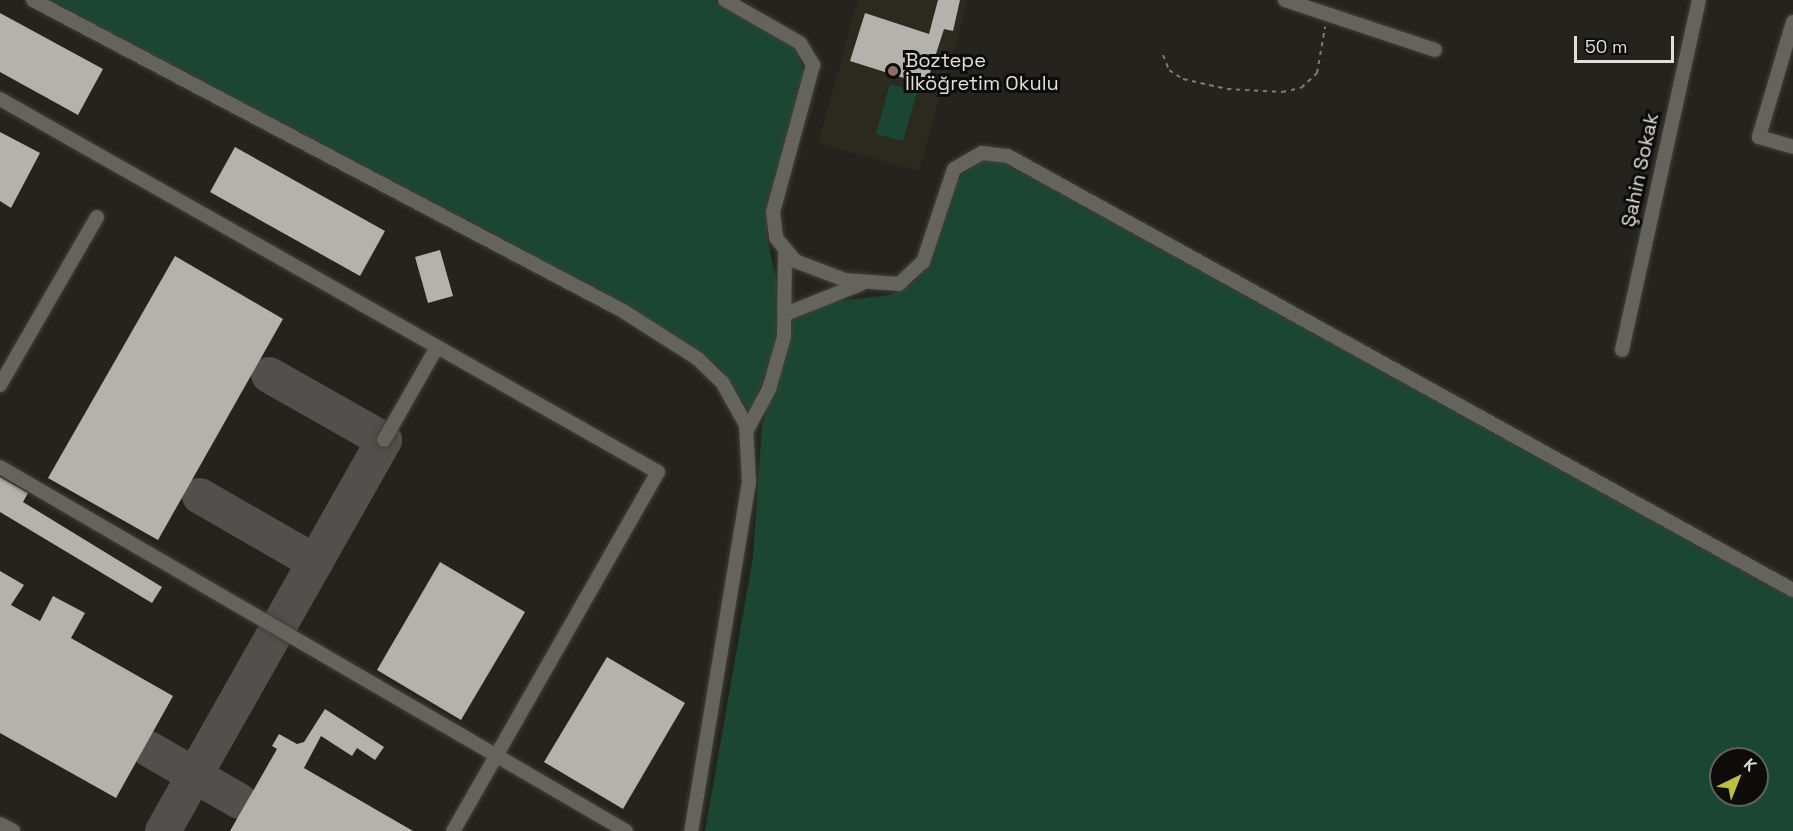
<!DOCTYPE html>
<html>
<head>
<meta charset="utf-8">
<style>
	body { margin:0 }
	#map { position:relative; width:1793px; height:831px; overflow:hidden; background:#24231e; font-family:"Space Grotesk",sans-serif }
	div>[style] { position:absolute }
	.built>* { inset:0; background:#2c2a1f }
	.green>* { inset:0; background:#1b4633 }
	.taxiway>* { height:36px; margin:-18px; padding:0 18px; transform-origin:18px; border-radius:18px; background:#52504c }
	.building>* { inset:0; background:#b3b2ac }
	.path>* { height:2px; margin-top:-1px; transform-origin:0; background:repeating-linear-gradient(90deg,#7d7c78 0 4.5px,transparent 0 9px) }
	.roads { filter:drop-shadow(0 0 2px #403f3b) drop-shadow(0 0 2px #403f3b) }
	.minor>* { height:14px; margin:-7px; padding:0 7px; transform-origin:7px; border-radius:7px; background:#64635d }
	.dots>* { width:16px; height:16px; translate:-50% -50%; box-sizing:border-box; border:3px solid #0d0c0a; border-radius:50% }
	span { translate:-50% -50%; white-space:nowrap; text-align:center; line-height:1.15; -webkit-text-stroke:6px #0d0c0a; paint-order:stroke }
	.poi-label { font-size:20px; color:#e0dfdc }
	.left { translate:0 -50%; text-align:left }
	.street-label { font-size:20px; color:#e0dfdc }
	.north { position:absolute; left:1709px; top:747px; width:60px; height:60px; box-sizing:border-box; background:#0d0c0a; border:2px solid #61605e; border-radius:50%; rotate:43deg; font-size:16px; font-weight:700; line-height:24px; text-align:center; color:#e0dfdc }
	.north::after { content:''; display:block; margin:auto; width:21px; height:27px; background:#bcbf44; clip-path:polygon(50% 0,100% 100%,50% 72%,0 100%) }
	.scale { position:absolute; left:1574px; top:36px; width:100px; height:27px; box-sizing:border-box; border:3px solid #e0dfdc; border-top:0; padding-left:8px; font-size:18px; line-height:21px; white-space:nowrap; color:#e0dfdc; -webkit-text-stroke:4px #0d0c0a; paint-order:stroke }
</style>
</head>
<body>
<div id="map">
	<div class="built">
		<i style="clip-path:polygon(858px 0,968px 0,919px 171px,818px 143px)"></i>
	</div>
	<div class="green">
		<i style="clip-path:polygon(49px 0,714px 0,784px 39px,794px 46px,805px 73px,768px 207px,767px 237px,781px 303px,777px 341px,751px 413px,716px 364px,616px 299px)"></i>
		<i style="clip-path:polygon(890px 84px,917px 92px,903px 141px,876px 134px)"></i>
		<i style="clip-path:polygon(evenodd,985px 159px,1008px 164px,1793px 596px,1793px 831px,705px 831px,753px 557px,762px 425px,793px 319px,830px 302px,889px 295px,911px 285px,926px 269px,954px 180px,985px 159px,1721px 759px,1757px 759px,1757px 795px,1721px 795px,1721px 759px)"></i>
	</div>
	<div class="taxiway">
		<i style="left:200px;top:496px;width:133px;rotate:29.9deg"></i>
		<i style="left:149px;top:749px;width:104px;rotate:30deg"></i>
		<i style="left:163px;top:831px;width:449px;rotate:-60.5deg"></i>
		<i style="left:384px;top:440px;width:132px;rotate:-150.5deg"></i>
	</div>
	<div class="building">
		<i style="clip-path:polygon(938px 0,960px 0,953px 31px,944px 29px,926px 85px,850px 61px,865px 13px,929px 34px)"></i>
		<i style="clip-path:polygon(0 13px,103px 69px,78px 115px,0 72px)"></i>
		<i style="clip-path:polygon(0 132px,40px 153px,11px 208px,0 201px)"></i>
		<i style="clip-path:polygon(235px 147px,385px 231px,360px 276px,210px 192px)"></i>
		<i style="clip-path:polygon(440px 250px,453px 296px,428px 303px,415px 257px)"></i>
		<i style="clip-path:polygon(175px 256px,283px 319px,158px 540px,48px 478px)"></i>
		<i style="clip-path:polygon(0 477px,28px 493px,23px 502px,162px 587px,152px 603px,0 512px)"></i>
		<i style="clip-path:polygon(440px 562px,525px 612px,461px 720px,377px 670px)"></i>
		<i style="clip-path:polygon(0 571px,24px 585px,11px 605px,40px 621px,53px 596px,85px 613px,71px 638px,173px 696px,116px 798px,0 733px)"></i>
		<i style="clip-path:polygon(607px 657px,685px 703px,623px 809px,544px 762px)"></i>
		<i style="clip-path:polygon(325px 709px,384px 747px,375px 760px,357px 748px,352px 756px,321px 736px,304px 768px,413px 831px,230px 831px,277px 749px,272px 746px,279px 734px,297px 744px,304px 742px)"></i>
	</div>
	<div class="path">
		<i style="left:1163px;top:55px;width:16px;rotate:68deg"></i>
		<i style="left:1169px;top:70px;width:17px;rotate:33deg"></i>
		<i style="left:1183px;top:79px;width:45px;rotate:12.8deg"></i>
		<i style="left:1227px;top:89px;width:55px;rotate:3.1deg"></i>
		<i style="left:1282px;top:92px;width:19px;rotate:-12deg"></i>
		<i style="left:1301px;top:88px;width:22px;rotate:-43deg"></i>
		<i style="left:1317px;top:73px;width:47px;rotate:-80.1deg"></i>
	</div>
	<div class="roads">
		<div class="minor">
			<i style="left:33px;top:0;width:667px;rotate:27.79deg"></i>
			<i style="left:623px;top:311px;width:89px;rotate:32.6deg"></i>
			<i style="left:698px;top:359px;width:33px;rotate:44deg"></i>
			<i style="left:722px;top:382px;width:49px;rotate:60.8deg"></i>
			<i style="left:746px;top:425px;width:57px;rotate:87deg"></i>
			<i style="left:749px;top:482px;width:354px;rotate:99.4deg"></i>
			<i style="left:725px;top:0;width:86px;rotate:29.8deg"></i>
			<i style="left:800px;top:43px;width:26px;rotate:59deg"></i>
			<i style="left:813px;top:65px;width:152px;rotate:105.2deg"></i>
			<i style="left:773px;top:212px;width:26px;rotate:83deg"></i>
			<i style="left:776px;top:238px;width:30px;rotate:50deg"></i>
			<i style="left:795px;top:261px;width:53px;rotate:20.8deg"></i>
			<i style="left:845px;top:280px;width:54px;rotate:4.2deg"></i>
			<i style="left:899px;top:284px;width:33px;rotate:-43deg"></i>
			<i style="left:923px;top:262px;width:98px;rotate:-71.6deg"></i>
			<i style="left:954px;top:169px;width:32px;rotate:-30deg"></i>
			<i style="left:982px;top:153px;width:26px;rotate:7deg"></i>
			<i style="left:1008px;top:156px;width:897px;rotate:28.94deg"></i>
			<i style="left:1285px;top:0;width:158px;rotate:18.4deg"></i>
			<i style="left:1793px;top:22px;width:120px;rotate:106.5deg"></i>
			<i style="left:1759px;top:137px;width:35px;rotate:16deg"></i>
			<i style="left:0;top:99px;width:756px;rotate:29.55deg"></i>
			<i style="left:658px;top:472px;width:413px;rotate:119.7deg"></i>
			<i style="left:788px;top:313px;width:79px;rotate:-21.7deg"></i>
			<i style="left:1622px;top:350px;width:358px;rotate:-77.6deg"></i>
			<i style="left:0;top:385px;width:194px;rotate:-60deg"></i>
			<i style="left:747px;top:430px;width:47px;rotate:-61.8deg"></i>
			<i style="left:769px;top:389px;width:54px;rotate:-73.9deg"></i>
			<i style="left:784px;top:337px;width:85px;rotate:-89.3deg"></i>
			<i style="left:384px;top:440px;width:107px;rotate:-60.3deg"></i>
			<i style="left:0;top:467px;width:724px;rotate:30.18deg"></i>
			<i style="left:0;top:824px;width:15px;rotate:28deg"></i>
		</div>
	</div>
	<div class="dots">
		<i style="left:893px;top:71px;background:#8d6e63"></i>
	</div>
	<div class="poi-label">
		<span class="left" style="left:905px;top:72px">Boztepe<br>İlköğretim Okulu</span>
	</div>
	<div class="street-label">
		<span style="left:1640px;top:170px;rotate:-78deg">Şahin Sokak</span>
	</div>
	<div class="north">K</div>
	<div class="scale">50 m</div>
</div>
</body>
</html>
